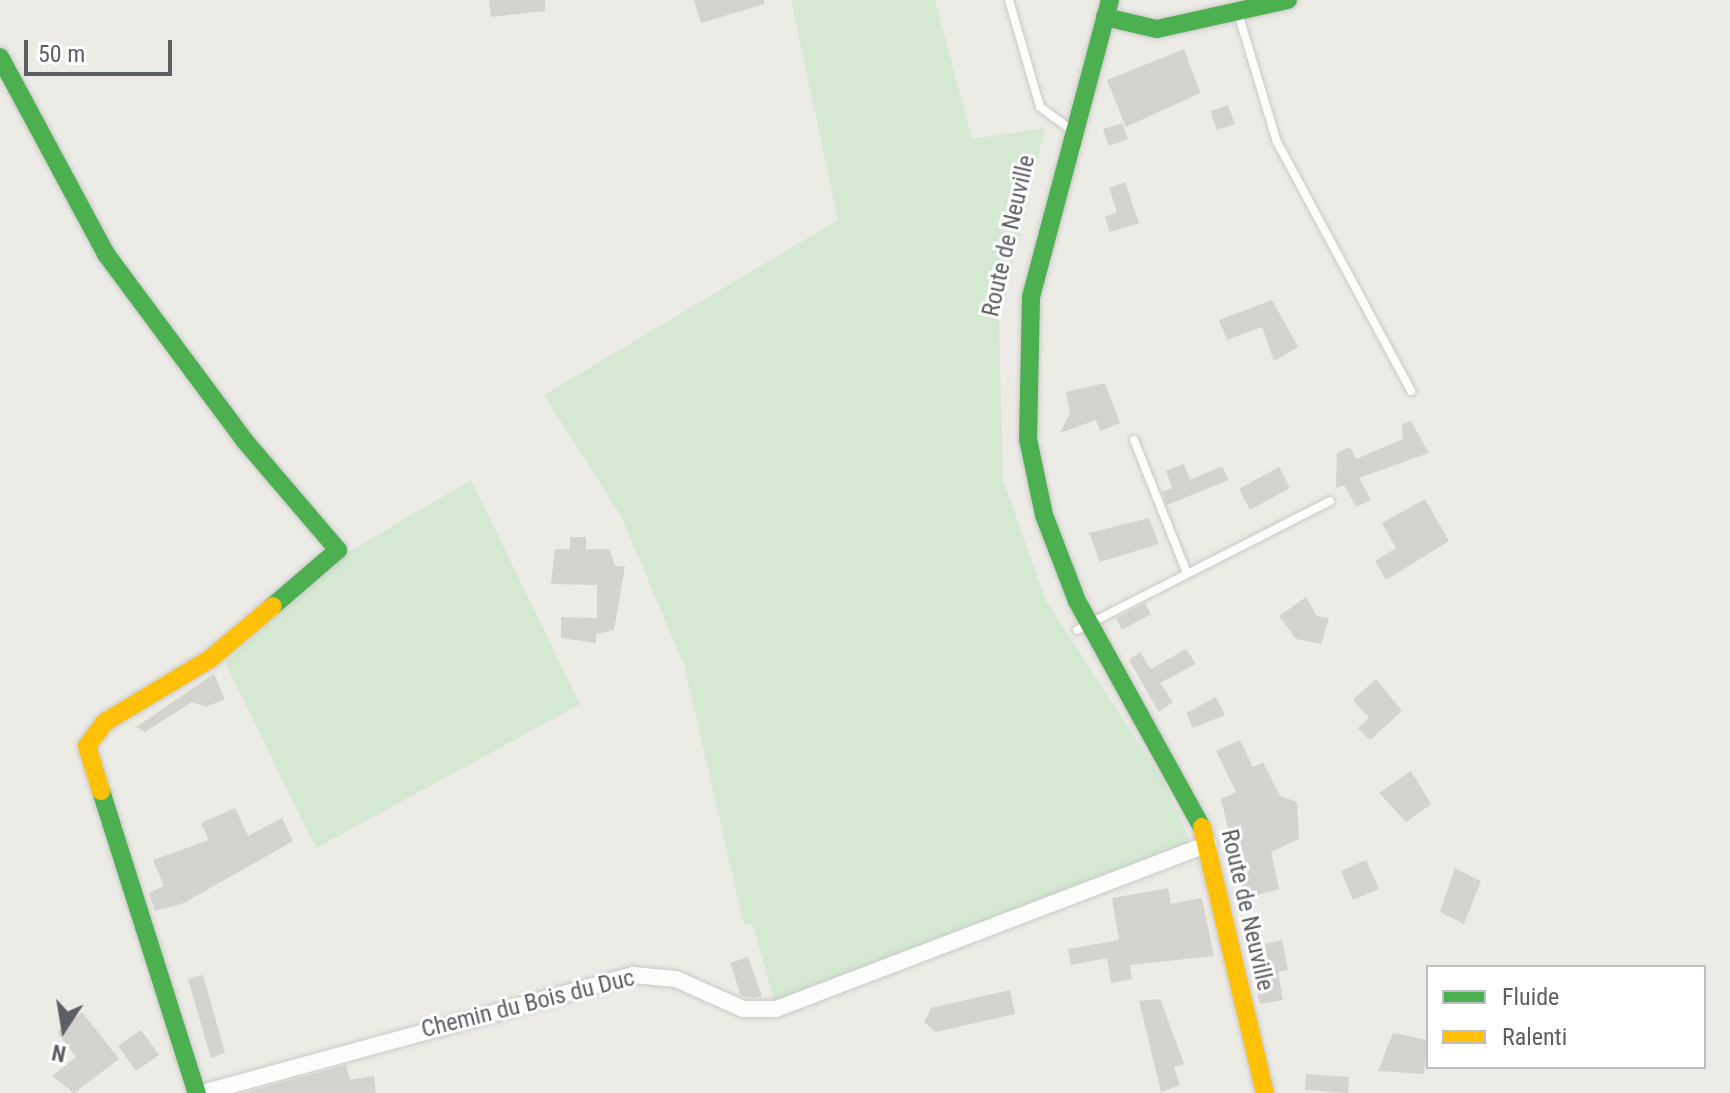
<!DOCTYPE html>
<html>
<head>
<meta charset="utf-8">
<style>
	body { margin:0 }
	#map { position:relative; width:1730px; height:1093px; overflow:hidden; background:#ecebe6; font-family:"Roboto Condensed",sans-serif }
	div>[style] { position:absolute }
	.green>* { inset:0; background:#d4e8d2 }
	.building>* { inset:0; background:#d4d3d0 }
	.roads { filter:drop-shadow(0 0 2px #c8c9c8) drop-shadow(0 0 2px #c8c9c8) }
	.lane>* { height:8px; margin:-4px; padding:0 4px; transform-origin:4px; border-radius:4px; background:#fcfcfb }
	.street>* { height:16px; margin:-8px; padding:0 8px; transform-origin:8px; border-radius:8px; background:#fcfcfb }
	.fast>* { height:18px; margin:-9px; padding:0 9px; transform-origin:9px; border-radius:9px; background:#4caf50 }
	.slow>* { height:18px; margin:-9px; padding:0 9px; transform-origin:9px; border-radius:9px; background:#ffc107 }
	span { translate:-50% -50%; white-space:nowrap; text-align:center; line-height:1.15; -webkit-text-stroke:6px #fff; paint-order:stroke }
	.street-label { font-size:24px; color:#5c5f64 }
	.legend { position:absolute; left:1426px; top:965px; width:280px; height:104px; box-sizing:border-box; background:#fff; border:2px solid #bebfc1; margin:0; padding:10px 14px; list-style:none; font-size:24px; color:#5c5f64 }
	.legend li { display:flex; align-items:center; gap:16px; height:40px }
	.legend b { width:40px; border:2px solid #bebfc1 }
	.north { position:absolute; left:24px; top:989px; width:80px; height:80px; -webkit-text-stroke:6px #fff; paint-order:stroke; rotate:192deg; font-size:22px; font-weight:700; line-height:32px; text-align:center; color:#5c5f64 }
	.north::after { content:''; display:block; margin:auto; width:28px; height:36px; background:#5c5f64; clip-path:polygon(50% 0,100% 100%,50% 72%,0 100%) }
	.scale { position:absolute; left:24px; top:40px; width:148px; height:36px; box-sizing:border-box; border:4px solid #5c5f64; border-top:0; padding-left:10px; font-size:24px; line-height:28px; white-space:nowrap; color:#5c5f64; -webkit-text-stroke:6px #fff; paint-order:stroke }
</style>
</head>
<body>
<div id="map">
	<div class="green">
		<i style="clip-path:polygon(791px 0,935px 0,972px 139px,1045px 128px,999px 323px,1003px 480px,1046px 601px,1165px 784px,1194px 850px,775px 1003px,752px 923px,744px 925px,684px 665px,621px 516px,544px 395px,838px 220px)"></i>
		<i style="clip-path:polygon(471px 480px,580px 704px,316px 848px,225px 662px,352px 550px)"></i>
	</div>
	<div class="building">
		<i style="clip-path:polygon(489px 0,545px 0,545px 11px,491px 17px)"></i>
		<i style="clip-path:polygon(694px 0,764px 0,764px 4px,701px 23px)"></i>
		<i style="clip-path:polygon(1184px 49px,1200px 93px,1126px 127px,1107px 80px)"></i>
		<i style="clip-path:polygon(1228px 105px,1235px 124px,1217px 130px,1210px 111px)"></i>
		<i style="clip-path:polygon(1122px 123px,1128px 139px,1109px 146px,1103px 129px)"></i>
		<i style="clip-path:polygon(1125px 182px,1139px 223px,1110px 232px,1105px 217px,1117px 212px,1109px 188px)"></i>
		<i style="clip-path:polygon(1272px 300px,1298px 347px,1274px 361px,1262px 327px,1227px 340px,1219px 320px)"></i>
		<i style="clip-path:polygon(1105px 383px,1120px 423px,1100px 431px,1096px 420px,1060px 433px,1070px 413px,1066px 392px)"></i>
		<i style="clip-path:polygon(1411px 421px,1429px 453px,1359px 478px,1371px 500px,1356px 507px,1344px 485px,1336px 488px,1337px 453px,1350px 447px,1356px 459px,1403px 439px,1402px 424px)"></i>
		<i style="clip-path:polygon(1184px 464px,1190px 480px,1222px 466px,1229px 480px,1167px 505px,1162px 492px,1172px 488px,1166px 471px)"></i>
		<i style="clip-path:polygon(1279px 467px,1290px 488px,1250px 510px,1239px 489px)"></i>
		<i style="clip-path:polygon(1425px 499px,1449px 541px,1386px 580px,1375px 561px,1396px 548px,1382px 523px)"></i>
		<i style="clip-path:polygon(1149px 518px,1159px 544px,1100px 562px,1089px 533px)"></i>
		<i style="clip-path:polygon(570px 537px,586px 537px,586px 549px,609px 549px,615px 566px,625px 566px,614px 630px,596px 634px,596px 643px,561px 638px,561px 617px,597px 618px,597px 585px,551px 584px,555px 549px,570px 549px)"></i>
		<i style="clip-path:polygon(1306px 597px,1317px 616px,1329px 618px,1321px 644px,1296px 639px,1279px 616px)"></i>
		<i style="clip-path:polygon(1145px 603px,1151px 614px,1122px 630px,1116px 618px)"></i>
		<i style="clip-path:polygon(1186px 649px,1196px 664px,1160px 683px,1173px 702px,1159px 712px,1129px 660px,1140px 652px,1151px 669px)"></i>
		<i style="clip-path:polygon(214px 674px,225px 699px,206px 707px,192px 702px,145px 732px,136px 727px)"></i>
		<i style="clip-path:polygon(1376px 679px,1402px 711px,1370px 740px,1358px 728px,1369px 718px,1353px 700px)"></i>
		<i style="clip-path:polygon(1216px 697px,1225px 715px,1193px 728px,1186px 713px)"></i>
		<i style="clip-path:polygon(1240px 740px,1253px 767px,1263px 762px,1280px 796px,1297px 802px,1299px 839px,1271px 852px,1279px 889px,1245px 899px,1221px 799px,1236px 792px,1216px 751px)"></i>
		<i style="clip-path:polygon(1411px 771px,1431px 804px,1406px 822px,1379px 793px)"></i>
		<i style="clip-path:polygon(235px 808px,248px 836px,282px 818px,293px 841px,184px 903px,155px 911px,149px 893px,164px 886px,153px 860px,209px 840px,201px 823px)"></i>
		<i style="clip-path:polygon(1366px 860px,1379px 889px,1353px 900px,1341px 871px)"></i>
		<i style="clip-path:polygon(1455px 868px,1481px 881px,1464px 924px,1440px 912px)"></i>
		<i style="clip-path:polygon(1168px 888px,1171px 904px,1202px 898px,1214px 956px,1130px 965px,1132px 979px,1111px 983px,1107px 958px,1071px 965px,1068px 949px,1119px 940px,1112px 898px)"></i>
		<i style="clip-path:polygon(1282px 940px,1288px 970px,1278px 972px,1283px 1000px,1260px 1004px,1254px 976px,1270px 971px,1265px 944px)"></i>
		<i style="clip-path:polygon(748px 957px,762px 996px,754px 998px,741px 996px,730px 963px)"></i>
		<i style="clip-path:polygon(203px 975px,225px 1053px,211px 1058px,188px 979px)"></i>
		<i style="clip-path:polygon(1010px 990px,1015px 1014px,936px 1032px,924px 1022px,931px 1008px)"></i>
		<i style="clip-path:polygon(1160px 999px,1184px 1064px,1174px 1067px,1180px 1085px,1161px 1092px,1139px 1001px)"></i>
		<i style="clip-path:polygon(82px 1012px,119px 1059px,74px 1093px,52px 1076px,76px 1057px,57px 1032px)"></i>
		<i style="clip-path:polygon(141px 1030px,159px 1055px,136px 1071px,118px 1046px)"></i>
		<i style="clip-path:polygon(1393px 1033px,1428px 1040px,1424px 1074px,1378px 1071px)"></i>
		<i style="clip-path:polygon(346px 1065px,350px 1080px,374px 1076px,376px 1093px,244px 1093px)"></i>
		<i style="clip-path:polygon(1306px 1074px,1349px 1077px,1348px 1093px,1305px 1090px)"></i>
	</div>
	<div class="roads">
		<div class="lane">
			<i style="left:1009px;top:0;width:111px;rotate:73.8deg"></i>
			<i style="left:1040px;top:107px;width:39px;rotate:36deg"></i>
			<i style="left:1238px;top:13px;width:135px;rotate:73.2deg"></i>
			<i style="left:1277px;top:142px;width:283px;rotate:61.7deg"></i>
			<i style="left:1134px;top:440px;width:141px;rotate:68.3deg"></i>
			<i style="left:1077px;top:630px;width:284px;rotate:-27deg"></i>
		</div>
		<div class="street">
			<i style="left:202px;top:1093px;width:447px;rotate:-15.3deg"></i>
			<i style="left:633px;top:975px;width:43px;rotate:5.3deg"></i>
			<i style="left:676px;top:979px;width:73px;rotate:24.1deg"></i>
			<i style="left:743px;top:1009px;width:33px"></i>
			<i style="left:776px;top:1009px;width:463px;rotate:-20.9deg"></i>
		</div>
		<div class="fast">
			<i style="left:1110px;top:0;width:307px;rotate:104.9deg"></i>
			<i style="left:1031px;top:297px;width:142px;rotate:91.2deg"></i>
			<i style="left:1028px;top:439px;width:78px;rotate:78.1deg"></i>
			<i style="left:1044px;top:515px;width:92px;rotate:69deg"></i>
			<i style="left:1077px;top:601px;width:258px;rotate:61.1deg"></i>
			<i style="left:1105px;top:17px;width:53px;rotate:13deg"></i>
			<i style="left:1157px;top:29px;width:134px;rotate:-12.5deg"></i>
			<i style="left:0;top:57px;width:224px;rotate:61.7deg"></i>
			<i style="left:106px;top:254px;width:232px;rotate:53.4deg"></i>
			<i style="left:244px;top:440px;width:145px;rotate:49.5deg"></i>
			<i style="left:338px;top:550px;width:86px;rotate:139.3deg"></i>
			<i style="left:101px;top:791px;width:317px;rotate:72.4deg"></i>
		</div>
		<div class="slow">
			<i style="left:101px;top:791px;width:47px;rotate:-107.3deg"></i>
			<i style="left:87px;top:746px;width:30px;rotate:-53deg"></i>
			<i style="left:105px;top:722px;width:122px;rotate:-31deg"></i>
			<i style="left:210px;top:659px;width:82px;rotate:-40.1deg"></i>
			<i style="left:1202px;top:827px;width:273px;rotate:76.7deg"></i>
		</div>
	</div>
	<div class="street-label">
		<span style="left:1009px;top:236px;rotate:-77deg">Route de Neuville</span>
		<span style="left:1247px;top:910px;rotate:77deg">Route de Neuville</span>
		<span style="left:528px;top:1004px;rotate:-14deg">Chemin du Bois du Duc</span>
	</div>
	<ul class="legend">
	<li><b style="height:10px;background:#4caf50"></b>Fluide</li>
	<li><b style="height:10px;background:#ffc107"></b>Ralenti</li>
	</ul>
	<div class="north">N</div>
	<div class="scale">50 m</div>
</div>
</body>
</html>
